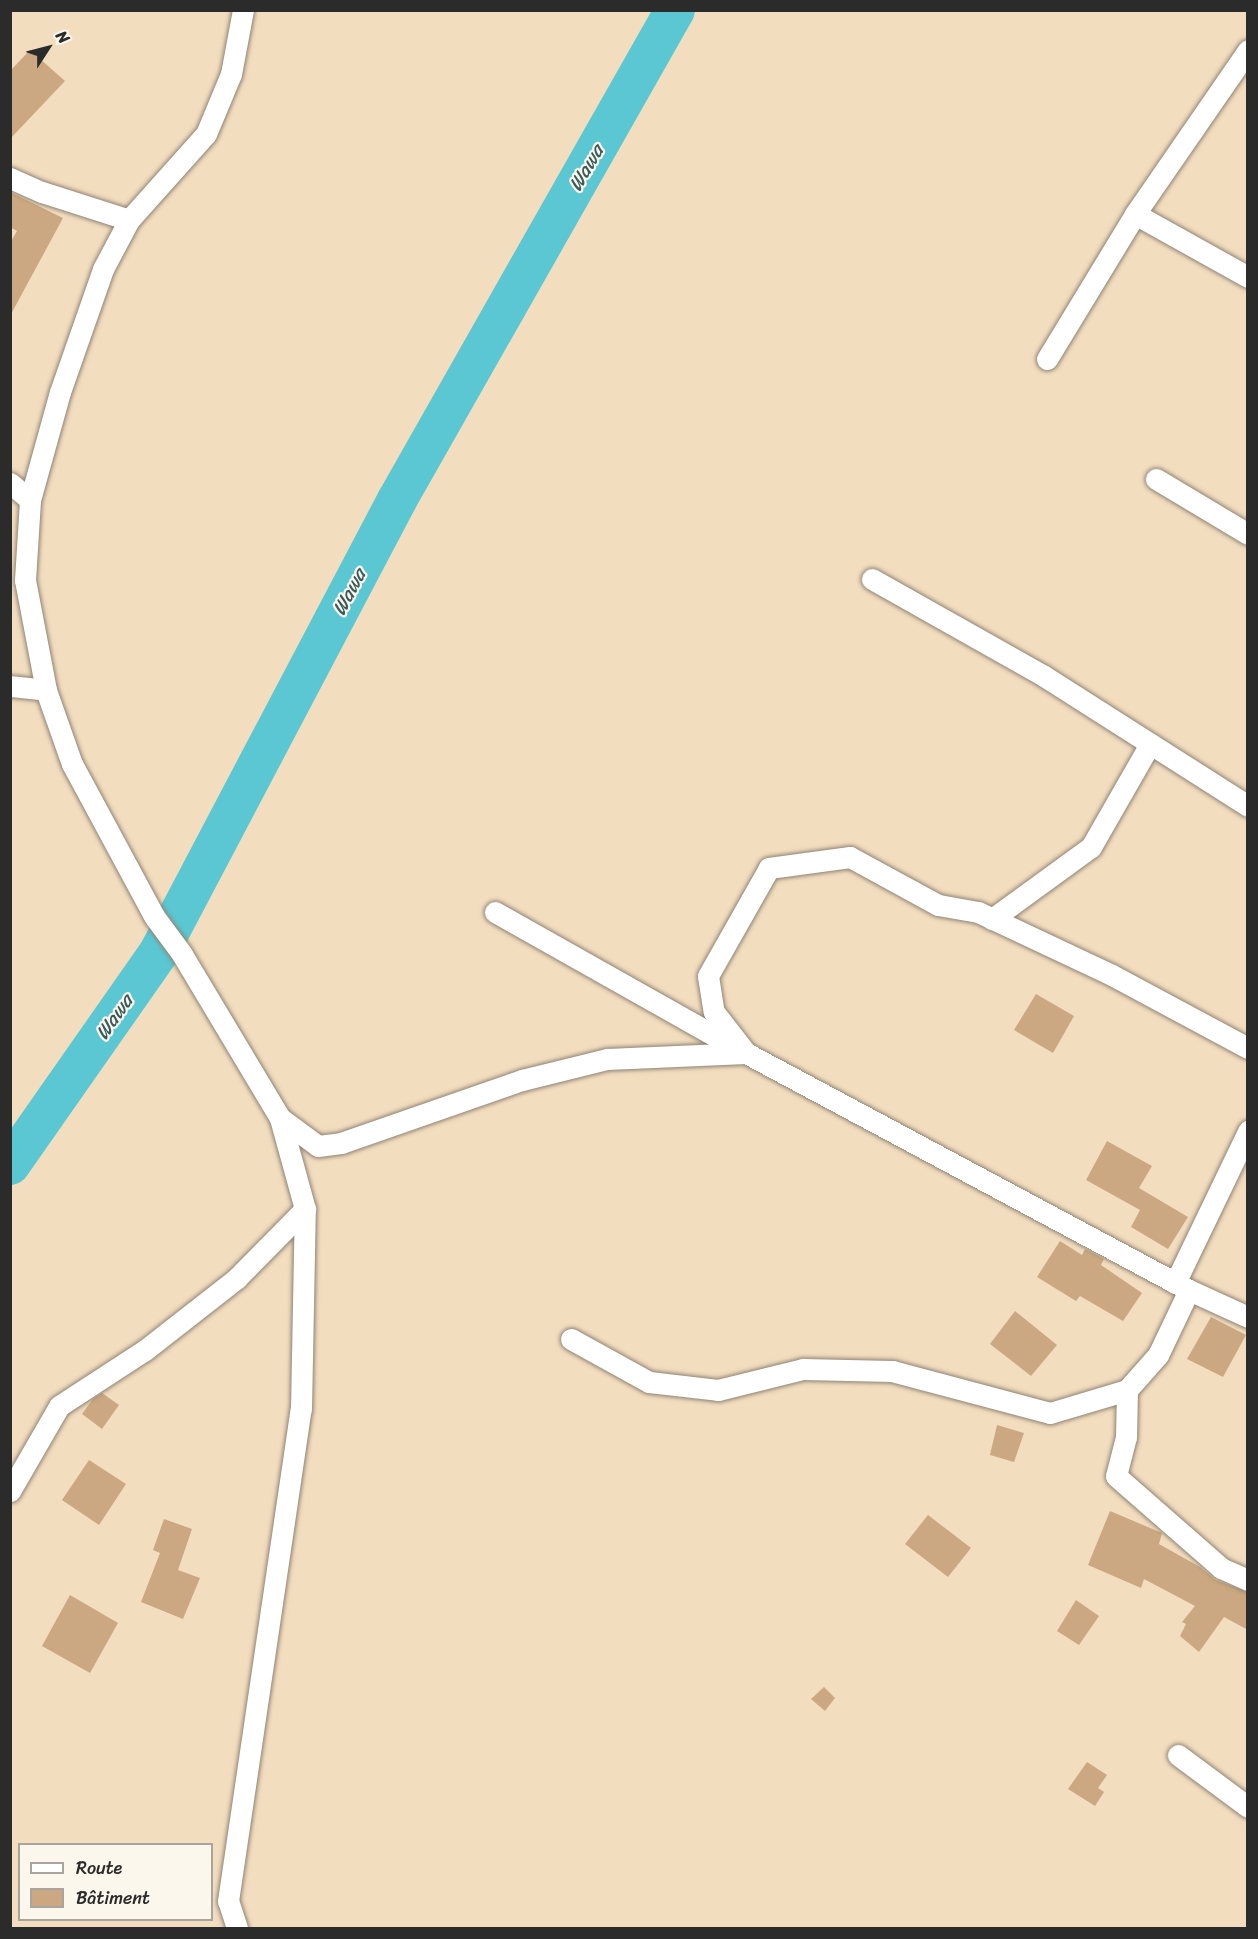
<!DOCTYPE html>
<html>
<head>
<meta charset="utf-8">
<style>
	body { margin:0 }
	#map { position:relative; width:1258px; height:1939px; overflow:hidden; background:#f3ddbf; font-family:Sriracha,sans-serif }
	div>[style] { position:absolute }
	.river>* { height:40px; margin:-20px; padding:0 20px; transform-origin:20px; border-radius:20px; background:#5ac7d2 }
	.building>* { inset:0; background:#cba881 }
	.roads { filter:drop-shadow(0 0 2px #8f8475) drop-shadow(0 0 2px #8f8475) }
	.minor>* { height:21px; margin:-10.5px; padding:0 10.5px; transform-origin:10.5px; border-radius:10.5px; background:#fff }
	span { translate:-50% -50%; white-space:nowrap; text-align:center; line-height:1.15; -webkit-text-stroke:4.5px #fbf7ec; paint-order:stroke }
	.water-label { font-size:20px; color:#395a5d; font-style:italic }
	.frame { position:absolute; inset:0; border:12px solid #2b2b2b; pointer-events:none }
	.legend { position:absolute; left:18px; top:1843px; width:195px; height:78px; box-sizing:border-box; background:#fbf7ec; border:2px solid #a8a59f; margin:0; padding:8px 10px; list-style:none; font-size:18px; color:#2b2b2b }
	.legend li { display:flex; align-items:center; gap:12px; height:30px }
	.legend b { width:30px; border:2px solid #a8a59f }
	.north { position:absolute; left:18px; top:18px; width:60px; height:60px; -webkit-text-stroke:4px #fbf7ec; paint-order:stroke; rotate:54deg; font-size:16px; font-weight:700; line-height:24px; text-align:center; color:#2b2b2b }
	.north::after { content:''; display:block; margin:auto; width:21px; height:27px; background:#2b2b2b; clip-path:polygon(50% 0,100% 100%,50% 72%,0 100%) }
</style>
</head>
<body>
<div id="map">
	<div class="river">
		<i style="left:10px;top:1165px;width:260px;rotate:-55deg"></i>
		<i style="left:159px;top:952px;width:511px;rotate:-62.23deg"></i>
		<i style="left:397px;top:500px;width:563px;rotate:-60.43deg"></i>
	</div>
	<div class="building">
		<i style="clip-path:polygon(30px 50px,65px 81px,10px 139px,10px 71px)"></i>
		<i style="clip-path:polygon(10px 192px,63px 218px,10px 316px,10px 243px,17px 231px,10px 227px)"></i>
		<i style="clip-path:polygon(1036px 994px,1074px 1016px,1053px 1053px,1014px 1030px)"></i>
		<i style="clip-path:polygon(1107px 1141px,1152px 1166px,1139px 1188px,1188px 1217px,1168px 1249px,1131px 1227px,1140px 1210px,1086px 1180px)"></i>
		<i style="clip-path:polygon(1060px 1241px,1082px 1255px,1085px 1249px,1104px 1259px,1101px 1265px,1142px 1293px,1123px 1321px,1080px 1296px,1076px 1301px,1037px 1277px)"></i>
		<i style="clip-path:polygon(1015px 1311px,1057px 1345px,1031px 1376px,990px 1344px)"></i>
		<i style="clip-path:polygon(1211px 1317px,1246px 1335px,1223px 1377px,1187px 1359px)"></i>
		<i style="clip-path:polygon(102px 1393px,119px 1405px,102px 1429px,82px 1414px,93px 1399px)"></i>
		<i style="clip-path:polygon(997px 1425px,1024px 1433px,1014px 1462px,990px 1455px)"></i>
		<i style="clip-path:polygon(89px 1460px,126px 1484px,99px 1525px,62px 1500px)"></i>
		<i style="clip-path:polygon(1110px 1511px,1162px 1533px,1159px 1544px,1200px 1567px,1216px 1580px,1248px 1592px,1248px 1630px,1224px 1617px,1199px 1652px,1180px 1636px,1186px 1624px,1182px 1622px,1195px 1606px,1144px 1579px,1141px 1588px,1088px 1565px)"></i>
		<i style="clip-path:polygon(928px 1515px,971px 1548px,948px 1577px,905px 1544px)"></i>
		<i style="clip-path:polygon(164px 1519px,192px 1529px,178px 1570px,200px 1578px,183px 1619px,141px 1602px,160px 1553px,153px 1550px)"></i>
		<i style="clip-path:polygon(70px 1595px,118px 1623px,90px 1673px,42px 1646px)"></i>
		<i style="clip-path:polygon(1076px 1600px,1099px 1616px,1079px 1645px,1057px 1631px)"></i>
		<i style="clip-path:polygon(824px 1687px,835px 1698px,825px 1711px,811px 1699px)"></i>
		<i style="clip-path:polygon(1087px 1762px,1107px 1775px,1098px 1788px,1104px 1792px,1095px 1806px,1068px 1789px)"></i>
	</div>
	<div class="roads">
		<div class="minor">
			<i style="left:10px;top:178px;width:35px;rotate:24deg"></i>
			<i style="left:42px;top:192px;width:91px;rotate:17.8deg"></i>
			<i style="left:1135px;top:214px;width:129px;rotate:29.1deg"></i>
			<i style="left:1047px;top:359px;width:170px;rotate:-58.7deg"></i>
			<i style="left:1135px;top:214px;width:199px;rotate:-55.4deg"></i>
			<i style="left:1156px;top:479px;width:107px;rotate:30.9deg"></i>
			<i style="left:10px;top:483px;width:26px;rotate:40deg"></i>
			<i style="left:872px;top:579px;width:197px;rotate:29.4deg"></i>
			<i style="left:1044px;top:676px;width:242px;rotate:32.5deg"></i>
			<i style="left:10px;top:686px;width:36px;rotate:6deg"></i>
			<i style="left:495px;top:912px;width:275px;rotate:29.4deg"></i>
			<i style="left:992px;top:919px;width:122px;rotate:-36deg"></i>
			<i style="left:1091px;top:847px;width:119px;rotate:-60.2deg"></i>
			<i style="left:1248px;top:1048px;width:154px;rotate:-151.8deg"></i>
			<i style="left:1112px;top:975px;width:148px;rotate:-154.8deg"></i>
			<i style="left:978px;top:912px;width:41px;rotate:-170.1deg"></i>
			<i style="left:938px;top:905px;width:100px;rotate:-151.4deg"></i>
			<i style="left:850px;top:857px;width:82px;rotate:172.3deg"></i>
			<i style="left:769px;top:868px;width:124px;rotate:119.5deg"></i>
			<i style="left:708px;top:976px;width:36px;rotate:81deg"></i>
			<i style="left:714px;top:1012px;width:52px;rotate:52deg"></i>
			<i style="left:746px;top:1053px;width:502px;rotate:28.15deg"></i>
			<i style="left:1189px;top:1290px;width:65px;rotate:24.6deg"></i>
			<i style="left:280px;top:1118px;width:47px;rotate:36.4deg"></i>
			<i style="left:318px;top:1146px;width:23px;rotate:-7deg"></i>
			<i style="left:341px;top:1143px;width:192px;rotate:-19.2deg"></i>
			<i style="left:522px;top:1080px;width:88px;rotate:-13.9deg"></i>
			<i style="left:607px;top:1059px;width:139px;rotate:-2.5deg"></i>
			<i style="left:1175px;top:1283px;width:169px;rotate:-64.3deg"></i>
			<i style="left:571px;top:1339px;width:89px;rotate:28.9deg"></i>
			<i style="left:649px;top:1382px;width:69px;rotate:6.6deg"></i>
			<i style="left:718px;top:1390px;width:88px;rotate:-13.9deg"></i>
			<i style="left:803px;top:1369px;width:89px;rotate:1.3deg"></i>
			<i style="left:892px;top:1371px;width:163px;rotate:14.9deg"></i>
			<i style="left:1050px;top:1413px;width:80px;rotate:-16.6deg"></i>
			<i style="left:1127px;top:1390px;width:47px;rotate:-48.5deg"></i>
			<i style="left:1158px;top:1355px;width:72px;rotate:-64.5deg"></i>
			<i style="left:1127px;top:1390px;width:47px;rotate:91.2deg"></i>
			<i style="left:1126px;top:1437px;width:40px;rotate:104.4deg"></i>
			<i style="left:1116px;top:1476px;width:140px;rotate:41.2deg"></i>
			<i style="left:1221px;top:1568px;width:30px;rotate:24deg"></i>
			<i style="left:10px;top:1491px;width:98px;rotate:-60deg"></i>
			<i style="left:59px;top:1406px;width:103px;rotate:-33.1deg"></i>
			<i style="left:145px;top:1350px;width:117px;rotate:-38deg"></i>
			<i style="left:237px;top:1278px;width:97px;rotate:-45.4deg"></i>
			<i style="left:1178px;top:1755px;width:87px;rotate:36.6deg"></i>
			<i style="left:237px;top:1928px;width:28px;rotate:-108deg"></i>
			<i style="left:228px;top:1901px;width:497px;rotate:-81.6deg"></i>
			<i style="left:301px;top:1409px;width:200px;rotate:-88.9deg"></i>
			<i style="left:305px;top:1209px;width:94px;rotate:-105.4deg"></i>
			<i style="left:280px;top:1118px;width:191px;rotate:-120.9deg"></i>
			<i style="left:182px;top:954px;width:47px;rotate:-126.4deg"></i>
			<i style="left:154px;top:916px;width:173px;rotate:-118.3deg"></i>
			<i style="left:72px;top:764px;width:78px;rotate:-109.4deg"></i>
			<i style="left:46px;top:690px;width:112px;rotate:-100.8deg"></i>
			<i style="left:25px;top:580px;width:80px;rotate:-86.4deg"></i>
			<i style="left:30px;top:500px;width:112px;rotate:-74.5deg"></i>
			<i style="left:60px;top:392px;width:130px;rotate:-70.7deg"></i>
			<i style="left:103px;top:269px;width:55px;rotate:-62deg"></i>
			<i style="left:129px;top:220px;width:115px;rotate:-48.2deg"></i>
			<i style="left:206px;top:134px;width:65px;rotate:-67.4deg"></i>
			<i style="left:231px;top:74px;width:65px;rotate:-79.4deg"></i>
		</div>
	</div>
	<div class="water-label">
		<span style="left:586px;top:168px;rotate:-60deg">Wawa</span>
		<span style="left:349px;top:592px;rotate:-62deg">Wawa</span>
		<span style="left:114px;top:1017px;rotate:-55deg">Wawa</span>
	</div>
	<div class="frame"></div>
	<ul class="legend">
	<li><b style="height:8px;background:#fff"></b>Route</li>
	<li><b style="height:16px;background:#cba881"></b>Bâtiment</li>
	</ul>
	<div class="north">N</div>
</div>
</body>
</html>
